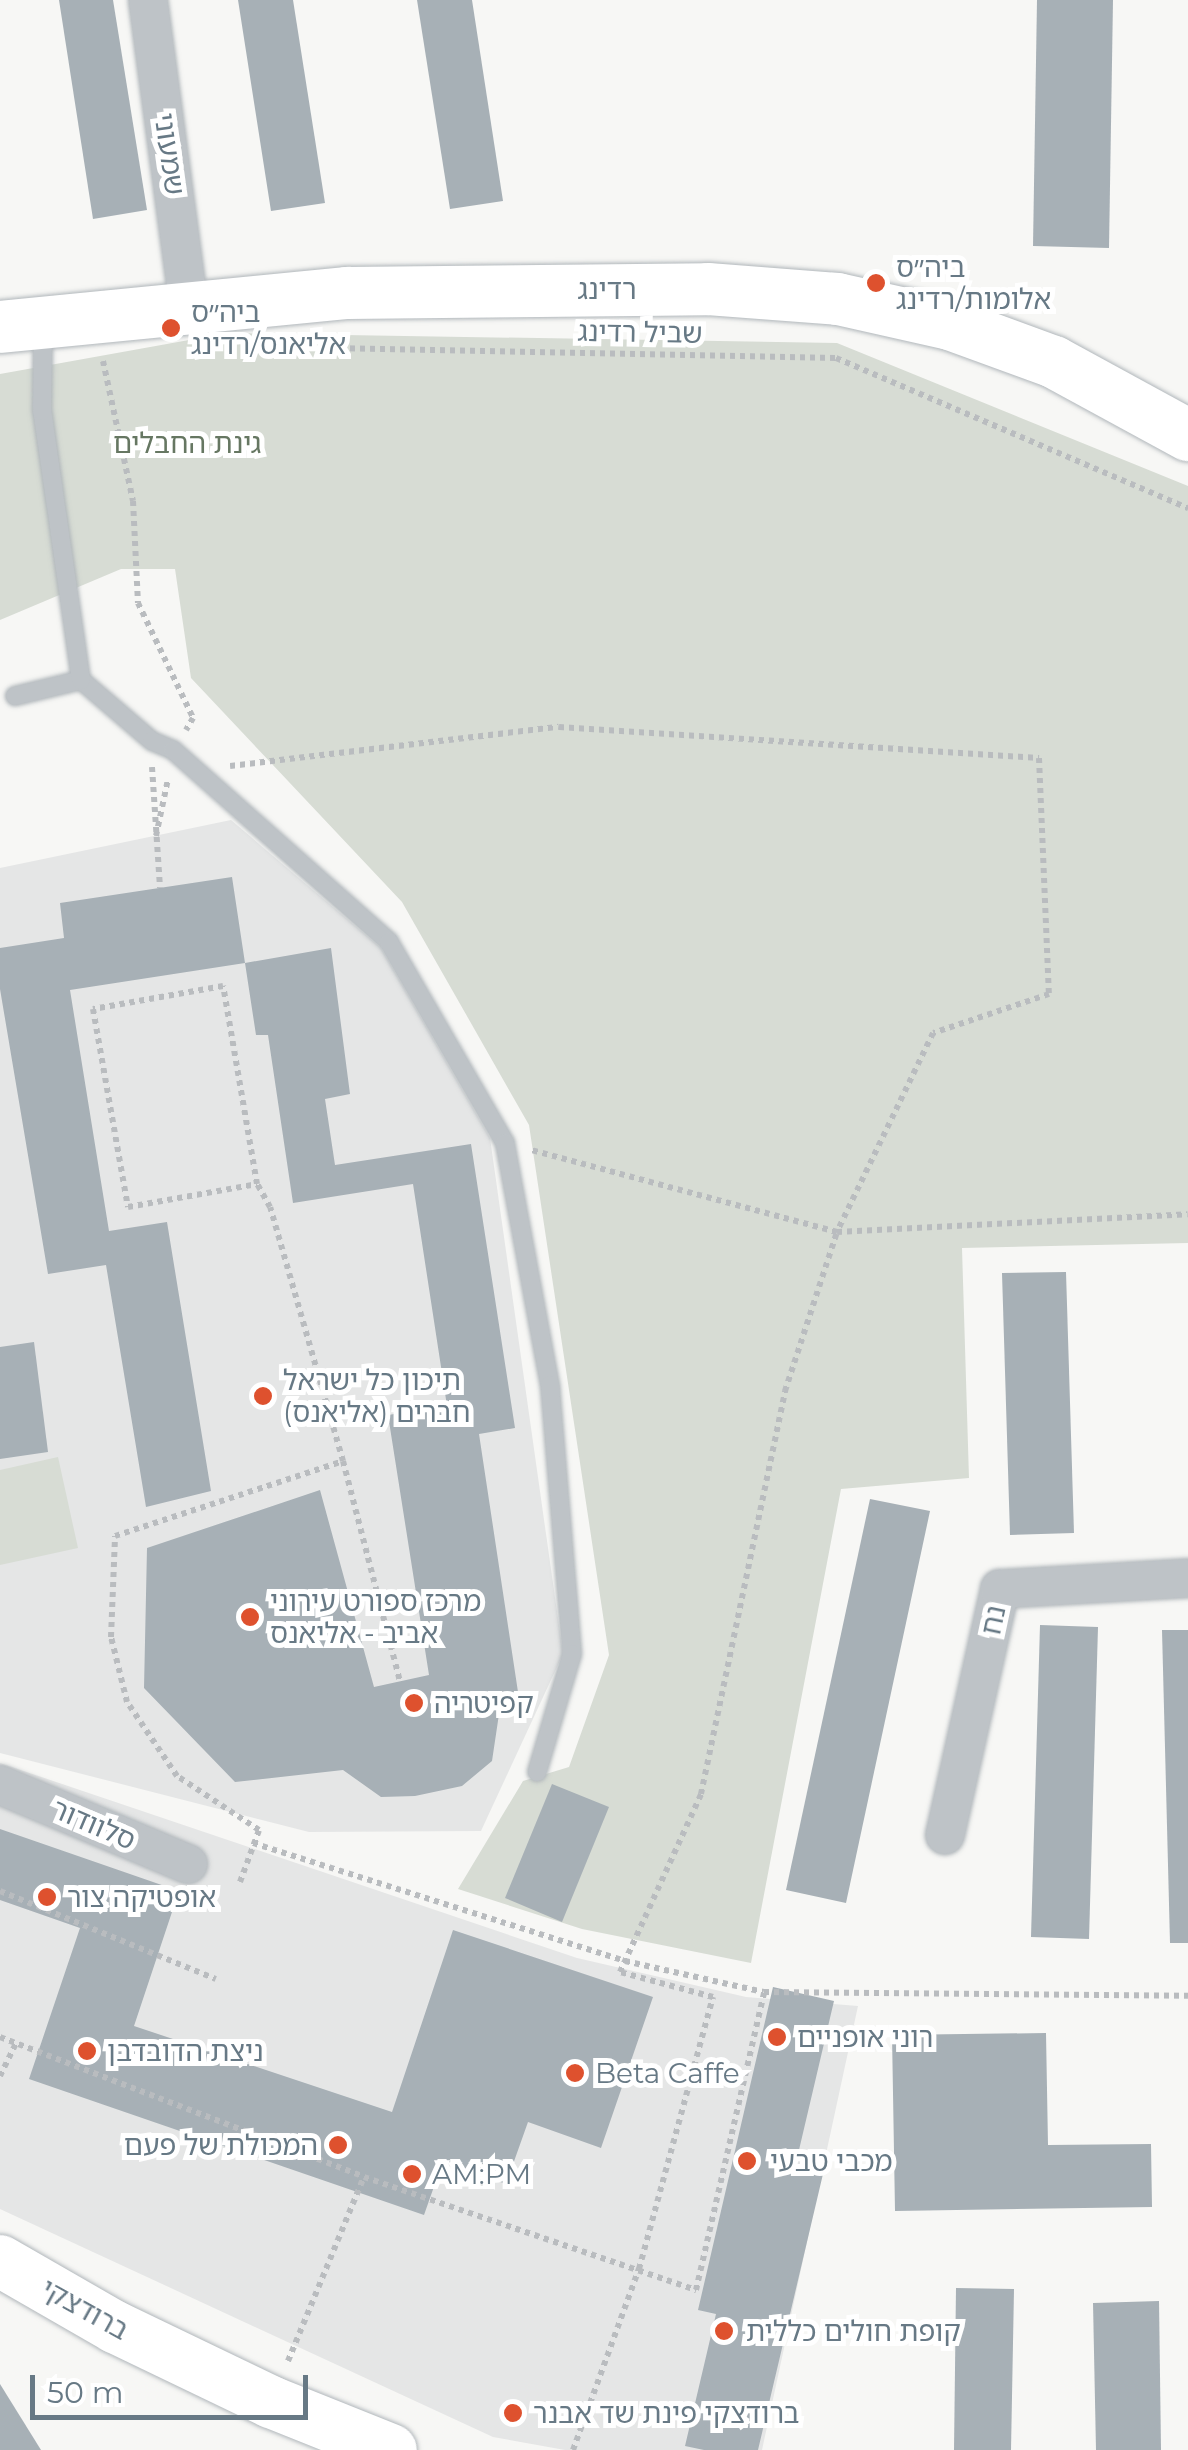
<!DOCTYPE html>
<html>
<head>
<meta charset="utf-8">
<style>
	body { margin:0 }
	#map { position:relative; width:1188px; height:2450px; overflow:hidden; background:#f7f7f5; font-family:Montserrat,"Noto Sans Hebrew",sans-serif }
	div>[style] { position:absolute }
	.built>* { inset:0; background:#e5e6e6 }
	.green>* { inset:0; background:#d7dcd4 }
	.building>* { inset:0; background:#a7b0b6 }
	.path>* { height:6px; margin-top:-3px; transform-origin:0; background:repeating-linear-gradient(90deg,#b9bcbf 0 5px,transparent 0 10px) }
	.roads { filter:drop-shadow(0 0 2px #b1b7bb) drop-shadow(0 0 2px #b1b7bb) }
	.lane>* { height:18px; margin:-9px; padding:0 9px; transform-origin:9px; border-radius:9px; background:#bec3c7 }
	.street>* { height:38px; margin:-19px; padding:0 19px; transform-origin:19px; border-radius:19px; background:#bec3c7 }
	.secondary>* { height:52px; margin:-26px; padding:0 26px; transform-origin:26px; border-radius:26px; background:#fff }
	.dots>* { width:28px; height:28px; translate:-50% -50%; box-sizing:border-box; border:5px solid #fff; border-radius:50% }
	span { translate:-50% -50%; white-space:nowrap; text-align:center; line-height:1.15; -webkit-text-stroke:10px #fff; paint-order:stroke }
	.street-label { font-size:28px; color:#677985 }
	.poi-label { font-size:28px; color:#677985 }
	.left { translate:0 -50%; text-align:left }
	.right { translate:-100% -50%; text-align:right }
	.park-label { font-size:28px; color:#667762 }
	.scale { position:absolute; left:30px; top:2375px; width:278px; height:45px; box-sizing:border-box; border:5px solid #677985; border-top:0; padding-left:12px; font-size:30px; line-height:35px; white-space:nowrap; color:#677985; -webkit-text-stroke:8px #fff; paint-order:stroke }
</style>
</head>
<body>
<div id="map">
	<div class="built">
		<i style="clip-path:polygon(231px 820px,381px 948px,490px 1138px,563px 1654px,481px 1831px,309px 1832px,0 1753px,0 868px)"></i>
		<i style="clip-path:polygon(0 1763px,577px 1958px,746px 1997px,858px 2006px,762px 2450px,565px 2450px,493px 2437px,0 2209px)"></i>
	</div>
	<div class="green">
		<i style="clip-path:polygon(228px 333px,837px 343px,1188px 486px,1188px 1243px,962px 1248px,969px 1478px,841px 1489px,751px 1963px,582px 1929px,458px 1889px,523px 1781px,569px 1767px,609px 1655px,529px 1125px,402px 902px,191px 678px,175px 569px,121px 569px,0 620px,0 374px)"></i>
		<i style="clip-path:polygon(58px 1457px,78px 1548px,0 1565px,0 1470px)"></i>
	</div>
	<div class="building">
		<i style="clip-path:polygon(59px 0,113px 0,147px 210px,93px 219px)"></i>
		<i style="clip-path:polygon(238px 0,293px 0,325px 203px,271px 211px)"></i>
		<i style="clip-path:polygon(417px 0,472px 0,503px 201px,450px 209px)"></i>
		<i style="clip-path:polygon(1037px 0,1113px 0,1109px 248px,1033px 246px)"></i>
		<i style="clip-path:polygon(232px 877px,245px 963px,70px 990px,109px 1231px,167px 1222px,211px 1491px,146px 1507px,106px 1265px,48px 1274px,0 989px,0 948px,64px 938px,60px 903px)"></i>
		<i style="clip-path:polygon(331px 948px,350px 1094px,325px 1099px,335px 1165px,471px 1144px,515px 1428px,479px 1434px,518px 1692px,502px 1694px,492px 1761px,462px 1786px,415px 1796px,381px 1797px,343px 1770px,235px 1782px,144px 1688px,147px 1548px,320px 1490px,374px 1687px,429px 1675px,388px 1415px,447px 1406px,413px 1184px,293px 1203px,268px 1035px,256px 1035px,245px 963px)"></i>
		<i style="clip-path:polygon(1066px 1272px,1074px 1533px,1010px 1535px,1002px 1273px)"></i>
		<i style="clip-path:polygon(34px 1342px,48px 1452px,0 1459px,0 1347px)"></i>
		<i style="clip-path:polygon(870px 1499px,930px 1511px,846px 1903px,786px 1890px)"></i>
		<i style="clip-path:polygon(1040px 1625px,1098px 1627px,1089px 1939px,1031px 1937px)"></i>
		<i style="clip-path:polygon(1162px 1630px,1188px 1630px,1188px 1943px,1170px 1943px)"></i>
		<i style="clip-path:polygon(552px 1784px,609px 1807px,562px 1922px,505px 1898px)"></i>
		<i style="clip-path:polygon(0 1829px,179px 1891px,134px 2026px,392px 2112px,453px 1930px,653px 1997px,601px 2148px,528px 2122px,506px 2184px,443px 2161px,424px 2215px,29px 2079px,80px 1928px,0 1900px)"></i>
		<i style="clip-path:polygon(773px 1987px,834px 2001px,795px 2167px,823px 2174px,758px 2450px,704px 2450px,685px 2446px,716px 2314px,698px 2310px)"></i>
		<i style="clip-path:polygon(1046px 2033px,1048px 2145px,1151px 2144px,1152px 2207px,895px 2211px,892px 2035px)"></i>
		<i style="clip-path:polygon(956px 2288px,1014px 2289px,1011px 2450px,954px 2450px)"></i>
		<i style="clip-path:polygon(1159px 2301px,1161px 2450px,1096px 2450px,1093px 2303px)"></i>
		<i style="clip-path:polygon(0 2384px,41px 2450px,0 2450px)"></i>
	</div>
	<div class="path">
		<i style="left:280px;top:347px;width:556px;rotate:1.13deg"></i>
		<i style="left:836px;top:358px;width:383px;rotate:23.1deg"></i>
		<i style="left:103px;top:361px;width:143px;rotate:77.9deg"></i>
		<i style="left:133px;top:501px;width:102px;rotate:87.2deg"></i>
		<i style="left:138px;top:603px;width:127px;rotate:64.4deg"></i>
		<i style="left:193px;top:718px;width:14px;rotate:120deg"></i>
		<i style="left:230px;top:766px;width:331px;rotate:-6.8deg"></i>
		<i style="left:559px;top:727px;width:481px;rotate:3.7deg"></i>
		<i style="left:1039px;top:758px;width:236px;rotate:87.6deg"></i>
		<i style="left:1049px;top:994px;width:122px;rotate:161.4deg"></i>
		<i style="left:933px;top:1033px;width:221px;rotate:115.8deg"></i>
		<i style="left:837px;top:1232px;width:316px;rotate:-165deg"></i>
		<i style="left:152px;top:767px;width:121px;rotate:86.2deg"></i>
		<i style="left:156px;top:836px;width:58px;rotate:-78.1deg"></i>
		<i style="left:343px;top:1461px;width:227px;rotate:75.5deg"></i>
		<i style="left:253px;top:1843px;width:390px;rotate:17.6deg"></i>
		<i style="left:625px;top:1961px;width:142px;rotate:12.6deg"></i>
		<i style="left:764px;top:1992px;width:424px;rotate:0.5deg"></i>
		<i style="left:240px;top:1882px;width:55px;rotate:-69.9deg"></i>
		<i style="left:259px;top:1830px;width:98px;rotate:-146.6deg"></i>
		<i style="left:177px;top:1776px;width:89px;rotate:-124deg"></i>
		<i style="left:127px;top:1702px;width:67px;rotate:-103.8deg"></i>
		<i style="left:111px;top:1637px;width:101px;rotate:-87.7deg"></i>
		<i style="left:115px;top:1536px;width:240px;rotate:-18.2deg"></i>
		<i style="left:343px;top:1461px;width:264px;rotate:-106deg"></i>
		<i style="left:270px;top:1207px;width:26px;rotate:-119deg"></i>
		<i style="left:257px;top:1184px;width:201px;rotate:-99.7deg"></i>
		<i style="left:223px;top:986px;width:132px;rotate:170deg"></i>
		<i style="left:93px;top:1009px;width:201px;rotate:80deg"></i>
		<i style="left:128px;top:1207px;width:131px;rotate:-10.1deg"></i>
		<i style="left:0;top:1891px;width:233px;rotate:22.2deg"></i>
		<i style="left:0;top:2037px;width:390px;rotate:21deg"></i>
		<i style="left:364px;top:2177px;width:351px;rotate:18.8deg"></i>
		<i style="left:696px;top:2290px;width:306px;rotate:-77.1deg"></i>
		<i style="left:0;top:2076px;width:37px;rotate:-64deg"></i>
		<i style="left:288px;top:2361px;width:199px;rotate:-67.6deg"></i>
		<i style="left:573px;top:2450px;width:193px;rotate:-70deg"></i>
		<i style="left:639px;top:2269px;width:282px;rotate:-74.8deg"></i>
		<i style="left:713px;top:1997px;width:96px;rotate:-165deg"></i>
		<i style="left:620px;top:1972px;width:196px;rotate:-65.5deg"></i>
		<i style="left:701px;top:1794px;width:412px;rotate:-78.2deg"></i>
		<i style="left:785px;top:1391px;width:167px;rotate:-71.9deg"></i>
		<i style="left:837px;top:1232px;width:351px;rotate:-2.9deg"></i>
	</div>
	<div class="roads">
		<div class="lane">
			<i style="left:81px;top:680px;width:94px;rotate:40.7deg"></i>
			<i style="left:152px;top:741px;width:23px;rotate:23deg"></i>
			<i style="left:173px;top:750px;width:289px;rotate:41.6deg"></i>
			<i style="left:389px;top:942px;width:232px;rotate:60deg"></i>
			<i style="left:505px;top:1143px;width:246px;rotate:79.5deg"></i>
			<i style="left:550px;top:1385px;width:270px;rotate:85.3deg"></i>
			<i style="left:572px;top:1654px;width:123px;rotate:106.5deg"></i>
			<i style="left:15px;top:696px;width:68px;rotate:-13.6deg"></i>
			<i style="left:81px;top:680px;width:272px;rotate:-98.2deg"></i>
			<i style="left:42px;top:411px;width:82px;rotate:-89.3deg"></i>
		</div>
		<div class="street">
			<i style="left:148px;top:0;width:312px;rotate:82.4deg"></i>
			<i style="left:0;top:1785px;width:204px;rotate:22.8deg"></i>
			<i style="left:945px;top:1835px;width:252px;rotate:-77.4deg"></i>
			<i style="left:1000px;top:1589px;width:188px;rotate:-3.3deg"></i>
		</div>
		<div class="secondary">
			<i style="left:0;top:327px;width:349px;rotate:-5.6deg"></i>
			<i style="left:347px;top:293px;width:361px;rotate:-0.6deg"></i>
			<i style="left:708px;top:289px;width:130px;rotate:4.4deg"></i>
			<i style="left:838px;top:299px;width:115px;rotate:12.6deg"></i>
			<i style="left:950px;top:324px;width:111px;rotate:20.1deg"></i>
			<i style="left:1054px;top:362px;width:153px;rotate:28.6deg"></i>
			<i style="left:0;top:2261px;width:133px;rotate:29.9deg"></i>
			<i style="left:115px;top:2327px;width:173px;rotate:25.7deg"></i>
			<i style="left:271px;top:2402px;width:129px;rotate:21.8deg"></i>
		</div>
	</div>
	<div class="dots">
		<i style="left:876px;top:283px;background:#de512e"></i>
		<i style="left:171px;top:328px;background:#de512e"></i>
		<i style="left:263px;top:1396px;background:#de512e"></i>
		<i style="left:250px;top:1617px;background:#de512e"></i>
		<i style="left:414px;top:1703px;background:#de512e"></i>
		<i style="left:47px;top:1897px;background:#de512e"></i>
		<i style="left:777px;top:2037px;background:#de512e"></i>
		<i style="left:87px;top:2051px;background:#de512e"></i>
		<i style="left:575px;top:2073px;background:#de512e"></i>
		<i style="left:338px;top:2145px;background:#de512e"></i>
		<i style="left:747px;top:2161px;background:#de512e"></i>
		<i style="left:412px;top:2174px;background:#de512e"></i>
		<i style="left:724px;top:2331px;background:#de512e"></i>
		<i style="left:513px;top:2413px;background:#de512e"></i>
	</div>
	<div class="street-label">
		<span style="left:170px;top:154px;rotate:82deg">שמעוני</span>
		<span style="left:607px;top:289px">רדינג</span>
		<span style="left:640px;top:332px;rotate:1deg">שביל רדינג</span>
		<span style="left:993px;top:1620px;rotate:-78deg">נח</span>
		<span style="left:94px;top:1824px;rotate:23deg">סלוודור</span>
		<span style="left:85px;top:2309px;rotate:29deg">ברודצקי</span>
	</div>
	<div class="poi-label">
		<span class="left" style="left:896px;top:283px">ביה״ס<br>אלומות/רדינג</span>
		<span class="left" style="left:191px;top:328px">ביה״ס<br>אליאנס/רדינג</span>
		<span class="left" style="left:283px;top:1396px">תיכון כל ישראל<br>חברים (אליאנס)</span>
		<span class="left" style="left:270px;top:1617px">מרכז ספורט עירוני<br>אביב - אליאנס</span>
		<span class="left" style="left:434px;top:1703px">קפיטריה</span>
		<span class="left" style="left:67px;top:1897px">אופטיקה צור</span>
		<span class="left" style="left:797px;top:2037px">רוני אופניים</span>
		<span class="left" style="left:107px;top:2051px">ניצת הדובדבן</span>
		<span class="left" style="left:595px;top:2073px">Beta Caffe</span>
		<span class="right" style="left:318px;top:2145px">המכולת של פעם</span>
		<span class="left" style="left:770px;top:2161px">מכבי טבעי</span>
		<span class="left" style="left:432px;top:2174px">AM:PM</span>
		<span class="left" style="left:746px;top:2331px">קופת חולים כללית</span>
		<span class="left" style="left:533px;top:2413px">ברודצקי פינת שד אבנר</span>
	</div>
	<div class="park-label">
		<span style="left:187px;top:443px">גינת החבלים</span>
	</div>
	<div class="scale">50 m</div>
</div>
</body>
</html>
